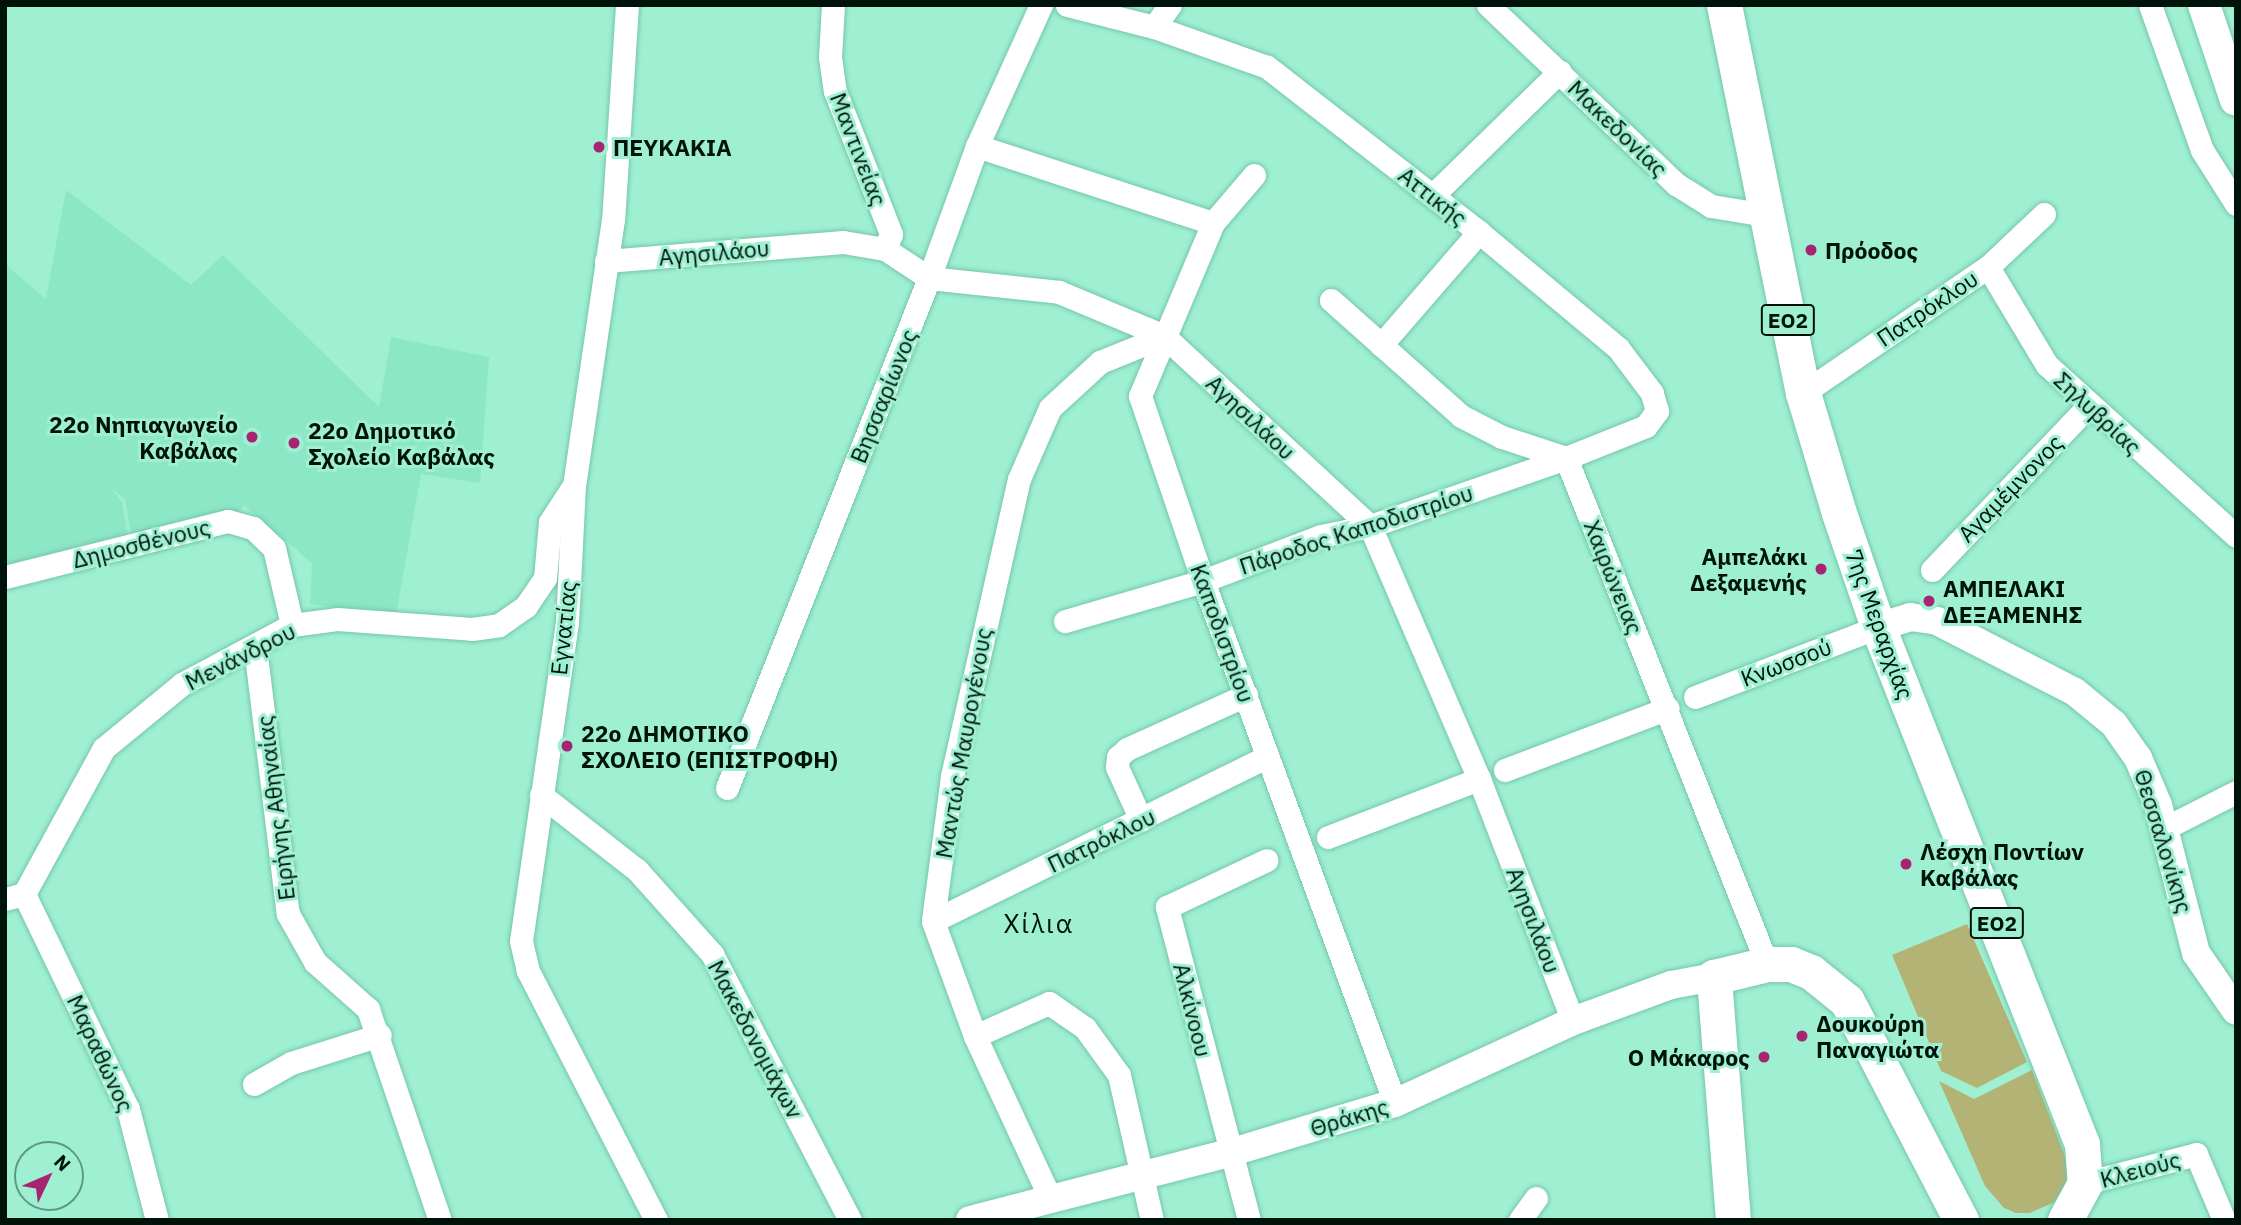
<!DOCTYPE html>
<html>
<head>
<meta charset="utf-8">
<style>
	body { margin:0 }
	#map { position:relative; width:2241px; height:1225px; overflow:hidden; background:#9ff0d2; font-family:"IBM Plex Sans",sans-serif }
	div>[style] { position:absolute }
	.built>* { inset:0; background:#8ce7c6 }
	.green>* { inset:0; background:#b2b374 }
	.roads { filter:drop-shadow(0 0 2px #76c6aa) drop-shadow(0 0 2px #76c6aa) }
	.minor>* { height:23px; margin:-11.5px; padding:0 11.5px; transform-origin:11.5px; border-radius:11.5px; background:#fff }
	.tertiary>* { height:28px; margin:-14px; padding:0 14px; transform-origin:14px; border-radius:14px; background:#fff }
	.secondary>* { height:32px; margin:-16px; padding:0 16px; transform-origin:16px; border-radius:16px; background:#fff }
	.primary>* { height:35px; margin:-17.5px; padding:0 17.5px; transform-origin:17.5px; border-radius:17.5px; background:#fff }
	.dots>* { width:19px; height:19px; translate:-50% -50%; box-sizing:border-box; border:4px solid #9ff0d2; border-radius:50% }
	span { translate:-50% -50%; white-space:nowrap; text-align:center; line-height:1.15; -webkit-text-stroke:6px #9ff0d2; paint-order:stroke }
	.shield-label span { padding:2px 5px; background:#9ff0d2; border:2px solid; border-radius:5px; -webkit-text-stroke-width:0 }
	.shield-label { font-size:21px; color:#00130b; font-weight:700 }
	.street-label { font-size:23px; color:#00130b }
	.poi-label { font-size:23px; color:#00130b; font-weight:700 }
	.left { translate:0 -50%; text-align:left }
	.right { translate:-100% -50%; text-align:right }
	.quarter-label { font-size:26px; color:#00130b; letter-spacing:2px }
	.frame { position:absolute; inset:0; border:7px solid #00130b; pointer-events:none }
	.north { position:absolute; left:14px; top:1141px; width:70px; height:70px; box-sizing:border-box; background:#9ff0d2; border:2px solid #5f9882; border-radius:50%; rotate:46deg; font-size:19px; font-weight:700; line-height:28px; text-align:center; color:#00130b }
	.north::after { content:''; display:block; margin:auto; width:24px; height:32px; background:#a62472; clip-path:polygon(50% 0,100% 100%,50% 72%,0 100%) }
</style>
</head>
<body>
<div id="map">
	<div class="built">
		<i style="clip-path:polygon(66px 190px,191px 285px,223px 255px,379px 407px,391px 337px,489px 357px,480px 483px,421px 474px,396px 615px,310px 604px,312px 563px,244px 505px,220px 534px,134px 552px,125px 499px,111px 488px,122px 502px,131px 554px,5px 569px,5px 264px,46px 299px)"></i>
	</div>
	<div class="green">
		<i style="clip-path:polygon(1967px 924px,2027px 1062px,1977px 1088px,1941px 1071px,1892px 955px)"></i>
		<i style="clip-path:polygon(2032px 1070px,2068px 1164px,2068px 1178px,2055px 1202px,2030px 1213px,2016px 1213px,2004px 1208px,1985px 1186px,1939px 1081px,1974px 1099px)"></i>
	</div>
	<div class="roads">
		<div class="minor">
			<i style="left:627px;top:5px;width:214px;rotate:93.7deg"></i>
			<i style="left:613px;top:219px;width:269px;rotate:98.3deg"></i>
			<i style="left:574px;top:485px;width:137px;rotate:92.9deg"></i>
			<i style="left:567px;top:622px;width:322px;rotate:98.2deg"></i>
			<i style="left:521px;top:941px;width:31px;rotate:77deg"></i>
			<i style="left:528px;top:971px;width:280px;rotate:62.8deg"></i>
			<i style="left:833px;top:5px;width:52px;rotate:93.3deg"></i>
			<i style="left:830px;top:57px;width:34px;rotate:82deg"></i>
			<i style="left:835px;top:91px;width:154px;rotate:68.6deg"></i>
			<i style="left:891px;top:234px;width:16px;rotate:112deg"></i>
			<i style="left:1488px;top:5px;width:260px;rotate:43.6deg"></i>
			<i style="left:1676px;top:184px;width:41px;rotate:32.2deg"></i>
			<i style="left:1711px;top:206px;width:56px;rotate:9.3deg"></i>
			<i style="left:2150px;top:5px;width:154px;rotate:70.3deg"></i>
			<i style="left:2202px;top:150px;width:64px;rotate:57.8deg"></i>
			<i style="left:1154px;top:27px;width:27px;rotate:-54deg"></i>
			<i style="left:977px;top:146px;width:248px;rotate:18.1deg"></i>
			<i style="left:1254px;top:175px;width:63px;rotate:130.5deg"></i>
			<i style="left:1213px;top:223px;width:188px;rotate:112.9deg"></i>
			<i style="left:1140px;top:396px;width:195px;rotate:71.2deg"></i>
			<i style="left:1203px;top:581px;width:556px;rotate:69.81deg"></i>
			<i style="left:1433px;top:195px;width:177px;rotate:-44.3deg"></i>
			<i style="left:606px;top:261px;width:238px;rotate:-4.6deg"></i>
			<i style="left:843px;top:242px;width:43px;rotate:9.5deg"></i>
			<i style="left:885px;top:249px;width:53px;rotate:33.4deg"></i>
			<i style="left:929px;top:278px;width:131px;rotate:6.1deg"></i>
			<i style="left:1059px;top:292px;width:114px;rotate:22.7deg"></i>
			<i style="left:1164px;top:336px;width:280px;rotate:42.7deg"></i>
			<i style="left:1370px;top:526px;width:275px;rotate:66.7deg"></i>
			<i style="left:1479px;top:779px;width:260px;rotate:68.8deg"></i>
			<i style="left:1988px;top:267px;width:114px;rotate:59deg"></i>
			<i style="left:2047px;top:365px;width:255px;rotate:42.1deg"></i>
			<i style="left:1331px;top:300px;width:174px;rotate:41.7deg"></i>
			<i style="left:1461px;top:416px;width:46px;rotate:27.1deg"></i>
			<i style="left:1502px;top:437px;width:67px;rotate:18.2deg"></i>
			<i style="left:1566px;top:458px;width:544px;rotate:68.34deg"></i>
			<i style="left:1381px;top:345px;width:150px;rotate:-49.1deg"></i>
			<i style="left:1803px;top:393px;width:224px;rotate:-34.3deg"></i>
			<i style="left:1988px;top:267px;width:77px;rotate:-43.4deg"></i>
			<i style="left:1932px;top:570px;width:226px;rotate:-46.4deg"></i>
			<i style="left:5px;top:577px;width:230px;rotate:-14.1deg"></i>
			<i style="left:228px;top:521px;width:26px;rotate:16deg"></i>
			<i style="left:253px;top:528px;width:29px;rotate:44deg"></i>
			<i style="left:274px;top:548px;width:79px;rotate:76.8deg"></i>
			<i style="left:1065px;top:621px;width:144px;rotate:-16.2deg"></i>
			<i style="left:1203px;top:581px;width:126px;rotate:-20.9deg"></i>
			<i style="left:1321px;top:536px;width:50px;rotate:-11.5deg"></i>
			<i style="left:1370px;top:526px;width:207px;rotate:-19.1deg"></i>
			<i style="left:1566px;top:458px;width:86px;rotate:-21.8deg"></i>
			<i style="left:1646px;top:426px;width:19px;rotate:-54deg"></i>
			<i style="left:1657px;top:411px;width:19px;rotate:-106deg"></i>
			<i style="left:1652px;top:393px;width:56px;rotate:-127.1deg"></i>
			<i style="left:1618px;top:348px;width:181px;rotate:-140.2deg"></i>
			<i style="left:1479px;top:232px;width:269px;rotate:-142.1deg"></i>
			<i style="left:1267px;top:67px;width:120px;rotate:-160.5deg"></i>
			<i style="left:1154px;top:27px;width:90px;rotate:-165.8deg"></i>
			<i style="left:255px;top:647px;width:269px;rotate:83deg"></i>
			<i style="left:288px;top:914px;width:55px;rotate:60.6deg"></i>
			<i style="left:315px;top:962px;width:71px;rotate:41.6deg"></i>
			<i style="left:368px;top:1009px;width:223px;rotate:71.2deg"></i>
			<i style="left:1695px;top:697px;width:196px;rotate:-20.9deg"></i>
			<i style="left:1505px;top:770px;width:174px;rotate:-20.8deg"></i>
			<i style="left:727px;top:788px;width:549px;rotate:-68.39deg"></i>
			<i style="left:929px;top:278px;width:140px;rotate:-70deg"></i>
			<i style="left:977px;top:146px;width:155px;rotate:-65.6deg"></i>
			<i style="left:541px;top:795px;width:122px;rotate:38deg"></i>
			<i style="left:637px;top:870px;width:113px;rotate:48.2deg"></i>
			<i style="left:712px;top:954px;width:300px;rotate:62.6deg"></i>
			<i style="left:1141px;top:820px;width:58px;rotate:-114.4deg"></i>
			<i style="left:1117px;top:767px;width:10px;rotate:-84deg"></i>
			<i style="left:1118px;top:757px;width:12px;rotate:-42deg"></i>
			<i style="left:1127px;top:749px;width:131px;rotate:-24.4deg"></i>
			<i style="left:2163px;top:829px;width:82px;rotate:-26.9deg"></i>
			<i style="left:1328px;top:837px;width:162px;rotate:-21deg"></i>
			<i style="left:24px;top:894px;width:239px;rotate:64.2deg"></i>
			<i style="left:128px;top:1109px;width:115px;rotate:75.4deg"></i>
			<i style="left:5px;top:899px;width:20px;rotate:-15deg"></i>
			<i style="left:24px;top:894px;width:166px;rotate:-61.3deg"></i>
			<i style="left:104px;top:748px;width:101px;rotate:-39.4deg"></i>
			<i style="left:182px;top:684px;width:125px;rotate:-28.2deg"></i>
			<i style="left:292px;top:625px;width:45px;rotate:-7.6deg"></i>
			<i style="left:337px;top:619px;width:135px;rotate:4.2deg"></i>
			<i style="left:472px;top:629px;width:27px;rotate:-8deg"></i>
			<i style="left:499px;top:625px;width:33px;rotate:-35deg"></i>
			<i style="left:526px;top:606px;width:34px;rotate:-56deg"></i>
			<i style="left:545px;top:578px;width:56px;rotate:-84.9deg"></i>
			<i style="left:550px;top:522px;width:40px;rotate:-57.1deg"></i>
			<i style="left:933px;top:921px;width:372px;rotate:-26.2deg"></i>
			<i style="left:975px;top:1036px;width:81px;rotate:-24deg"></i>
			<i style="left:1049px;top:1003px;width:44px;rotate:34.8deg"></i>
			<i style="left:1085px;top:1028px;width:58px;rotate:54.1deg"></i>
			<i style="left:1119px;top:1075px;width:149px;rotate:77.2deg"></i>
			<i style="left:254px;top:1084px;width:43px;rotate:-29.6deg"></i>
			<i style="left:291px;top:1063px;width:93px;rotate:-17.5deg"></i>
			<i style="left:2085px;top:1183px;width:115px;rotate:-14.6deg"></i>
			<i style="left:2196px;top:1154px;width:72px;rotate:67deg"></i>
			<i style="left:1051px;top:1200px;width:181px;rotate:-114.9deg"></i>
			<i style="left:975px;top:1036px;width:122px;rotate:-110.1deg"></i>
			<i style="left:933px;top:921px;width:23px;rotate:-83deg"></i>
			<i style="left:936px;top:898px;width:123px;rotate:-82.5deg"></i>
			<i style="left:952px;top:776px;width:304px;rotate:-77.3deg"></i>
			<i style="left:1019px;top:479px;width:77px;rotate:-66.4deg"></i>
			<i style="left:1050px;top:408px;width:68px;rotate:-42.6deg"></i>
			<i style="left:1100px;top:362px;width:69px;rotate:-22.1deg"></i>
			<i style="left:1249px;top:1220px;width:324px;rotate:-104.7deg"></i>
			<i style="left:1167px;top:907px;width:110px;rotate:-25.2deg"></i>
			<i style="left:1520px;top:1220px;width:27px;rotate:-54deg"></i>
		</div>
		<div class="tertiary">
			<i style="left:1878px;top:627px;width:34px;rotate:-17deg"></i>
			<i style="left:1910px;top:617px;width:27px;rotate:8deg"></i>
			<i style="left:1937px;top:621px;width:155px;rotate:27.2deg"></i>
			<i style="left:2075px;top:692px;width:50px;rotate:39.4deg"></i>
			<i style="left:2114px;top:724px;width:42px;rotate:54.8deg"></i>
			<i style="left:2138px;top:758px;width:51px;rotate:66.9deg"></i>
			<i style="left:2158px;top:805px;width:153px;rotate:75.6deg"></i>
			<i style="left:2196px;top:953px;width:70px;rotate:55.4deg"></i>
			<i style="left:970px;top:1220px;width:268px;rotate:-14.5deg"></i>
			<i style="left:1229px;top:1153px;width:173px;rotate:-16.8deg"></i>
			<i style="left:1395px;top:1103px;width:196px;rotate:-24.7deg"></i>
			<i style="left:1573px;top:1021px;width:104px;rotate:-20.2deg"></i>
			<i style="left:1671px;top:985px;width:44px;rotate:-10.5deg"></i>
		</div>
		<div class="secondary">
			<i style="left:2204px;top:5px;width:100px;rotate:71.4deg"></i>
		</div>
		<div class="primary">
			<i style="left:1724px;top:5px;width:396px;rotate:78.5deg"></i>
			<i style="left:1803px;top:393px;width:125px;rotate:73.3deg"></i>
			<i style="left:1839px;top:513px;width:120px;rotate:71.1deg"></i>
			<i style="left:1878px;top:627px;width:556px;rotate:68.47deg"></i>
			<i style="left:2082px;top:1144px;width:39px;rotate:86deg"></i>
			<i style="left:2085px;top:1183px;width:42px;rotate:118.4deg"></i>
			<i style="left:1733px;top:1220px;width:244px;rotate:-94.5deg"></i>
			<i style="left:1714px;top:977px;width:55px;rotate:-13.8deg"></i>
			<i style="left:1767px;top:964px;width:24px"></i>
			<i style="left:1791px;top:964px;width:22px;rotate:22deg"></i>
			<i style="left:1811px;top:972px;width:46px;rotate:38.9deg"></i>
			<i style="left:1847px;top:1001px;width:247px;rotate:62.5deg"></i>
		</div>
	</div>
	<div class="dots">
		<i style="left:599px;top:147px;background:#a62472"></i>
		<i style="left:1811px;top:250px;background:#a62472"></i>
		<i style="left:252px;top:437px;background:#a62472"></i>
		<i style="left:294px;top:443px;background:#a62472"></i>
		<i style="left:1821px;top:569px;background:#a62472"></i>
		<i style="left:1929px;top:601px;background:#a62472"></i>
		<i style="left:567px;top:746px;background:#a62472"></i>
		<i style="left:1906px;top:864px;background:#a62472"></i>
		<i style="left:1802px;top:1036px;background:#a62472"></i>
		<i style="left:1764px;top:1057px;background:#a62472"></i>
	</div>
	<div class="shield-label">
		<span style="left:1788px;top:320px">ΕΟ2</span>
		<span style="left:1997px;top:923px">ΕΟ2</span>
	</div>
	<div class="street-label">
		<span style="left:1618px;top:128px;rotate:44deg">Μακεδονίας</span>
		<span style="left:859px;top:149px;rotate:69deg">Μαντινείας</span>
		<span style="left:1433px;top:196px;rotate:38deg">Αττικής</span>
		<span style="left:714px;top:252px;rotate:-5deg">Αγησιλάου</span>
		<span style="left:1927px;top:308px;rotate:-34deg">Πατρόκλου</span>
		<span style="left:883px;top:396px;rotate:-68deg">Βησσαρίωνος</span>
		<span style="left:2098px;top:413px;rotate:43deg">Σηλυβρίας</span>
		<span style="left:1251px;top:417px;rotate:43deg">Αγησιλάου</span>
		<span style="left:2010px;top:488px;rotate:-46deg">Αγαμέμνονος</span>
		<span style="left:1356px;top:529px;rotate:-18deg">Πάροδος Καποδιστρίου</span>
		<span style="left:141px;top:543px;rotate:-14deg">Δημοσθένους</span>
		<span style="left:1614px;top:577px;rotate:68deg">Χαιρώνειας</span>
		<span style="left:1880px;top:624px;rotate:70deg">7ης Μεραρχίας</span>
		<span style="left:563px;top:628px;rotate:-84deg">Εγνατίας</span>
		<span style="left:1223px;top:633px;rotate:70deg">Καποδιστρίου</span>
		<span style="left:240px;top:656px;rotate:-27deg">Μενάνδρου</span>
		<span style="left:1786px;top:662px;rotate:-21deg">Κνωσσού</span>
		<span style="left:963px;top:743px;rotate:-80deg">Μαντώς Μαυρογένους</span>
		<span style="left:275px;top:808px;rotate:-97deg">Ειρήνης Αθηναίας</span>
		<span style="left:1101px;top:840px;rotate:-26deg">Πατρόκλου</span>
		<span style="left:2164px;top:841px;rotate:73deg">Θεσσαλονίκης</span>
		<span style="left:1534px;top:920px;rotate:69deg">Αγησιλάου</span>
		<span style="left:1193px;top:1010px;rotate:76deg">Αλκίνοου</span>
		<span style="left:756px;top:1039px;rotate:62deg">Μακεδονομάχων</span>
		<span style="left:101px;top:1053px;rotate:65deg">Μαραθώνος</span>
		<span style="left:1349px;top:1117px;rotate:-17deg">Θράκης</span>
		<span style="left:2140px;top:1169px;rotate:-15deg">Κλειούς</span>
	</div>
	<div class="poi-label">
		<span class="left" style="left:613px;top:147px">ΠΕΥΚΑΚΙΑ</span>
		<span class="left" style="left:1825px;top:250px">Πρόοδος</span>
		<span class="right" style="left:238px;top:437px">22ο Νηπιαγωγείο<br>Καβάλας</span>
		<span class="left" style="left:308px;top:443px">22ο Δημοτικό<br>Σχολείο Καβάλας</span>
		<span class="right" style="left:1807px;top:569px">Αμπελάκι<br>Δεξαμενής</span>
		<span class="left" style="left:1943px;top:601px">ΑΜΠΕΛΑΚΙ<br>ΔΕΞΑΜΕΝΗΣ</span>
		<span class="left" style="left:581px;top:746px">22ο ΔΗΜΟΤΙΚΟ<br>ΣΧΟΛΕΙΟ (ΕΠΙΣΤΡΟΦΗ)</span>
		<span class="left" style="left:1920px;top:864px">Λέσχη Ποντίων<br>Καβάλας</span>
		<span class="left" style="left:1816px;top:1036px">Δουκούρη<br>Παναγιώτα</span>
		<span class="right" style="left:1750px;top:1057px">Ο Μάκαρος</span>
	</div>
	<div class="quarter-label">
		<span style="left:1039px;top:924px">Χίλια</span>
	</div>
	<div class="frame"></div>
	<div class="north">N</div>
</div>
</body>
</html>
